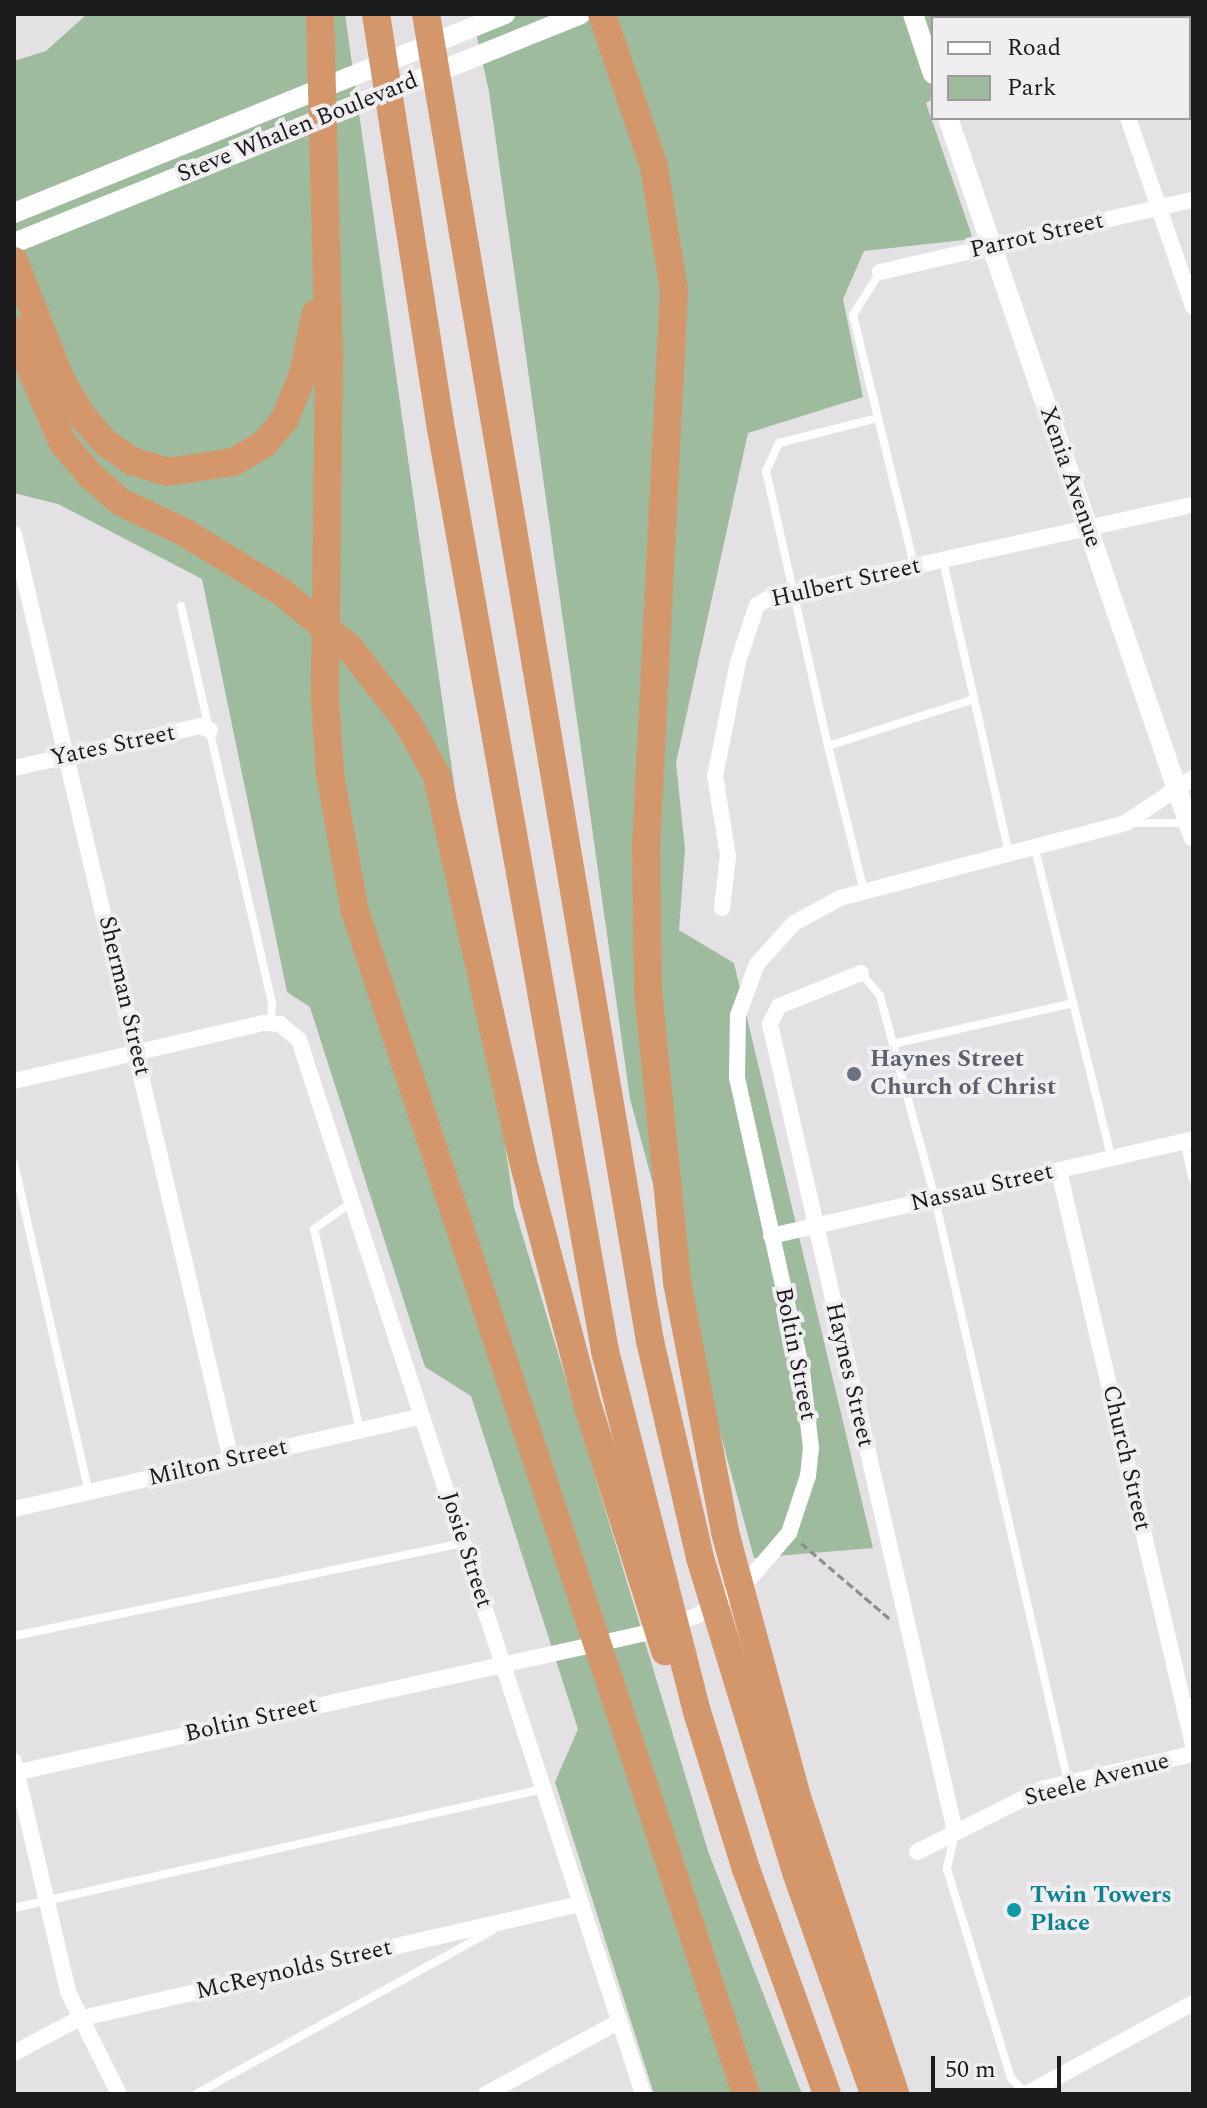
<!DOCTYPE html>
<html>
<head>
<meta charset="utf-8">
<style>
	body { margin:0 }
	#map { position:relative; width:1207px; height:2108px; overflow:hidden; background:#e4e1e4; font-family:Spectral,serif }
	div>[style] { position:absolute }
	.green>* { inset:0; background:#9fbb9e }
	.path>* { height:3px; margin-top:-1.5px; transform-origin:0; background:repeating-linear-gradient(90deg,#8e8c8e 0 8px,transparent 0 12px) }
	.service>* { height:8px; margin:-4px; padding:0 4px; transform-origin:4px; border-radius:4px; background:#fff }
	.minor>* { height:16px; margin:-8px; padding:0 8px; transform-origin:8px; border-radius:8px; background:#fff }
	.tertiary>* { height:20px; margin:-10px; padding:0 10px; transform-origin:10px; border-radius:10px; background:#fff }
	.motorway>* { height:28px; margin:-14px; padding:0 14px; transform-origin:14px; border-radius:14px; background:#d4976b }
	.dots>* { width:22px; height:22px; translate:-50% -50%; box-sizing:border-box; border:4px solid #f1eef2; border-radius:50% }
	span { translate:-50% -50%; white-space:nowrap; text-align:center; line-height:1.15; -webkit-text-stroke:8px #f1eef2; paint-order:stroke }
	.street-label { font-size:24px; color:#1c1b1c }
	.worship-label { font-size:24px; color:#5b616d; font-weight:700 }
	.left { translate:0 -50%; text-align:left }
	.culture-label { font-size:24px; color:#0d838f; font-weight:700 }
	.frame { position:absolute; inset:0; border:16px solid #1c1b1c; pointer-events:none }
	.legend { position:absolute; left:931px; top:16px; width:260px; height:104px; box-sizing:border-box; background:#f1eef2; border:2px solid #9c9a9c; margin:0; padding:10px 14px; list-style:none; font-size:24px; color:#1c1b1c }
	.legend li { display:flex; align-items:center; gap:16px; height:40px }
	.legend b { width:40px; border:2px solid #9c9a9c }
	.scale { position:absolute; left:931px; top:2056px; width:130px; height:36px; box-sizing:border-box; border:4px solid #1c1b1c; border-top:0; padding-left:10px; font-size:24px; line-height:28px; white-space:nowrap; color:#1c1b1c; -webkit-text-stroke:6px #f1eef2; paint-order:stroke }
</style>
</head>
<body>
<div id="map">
	<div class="green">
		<i style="clip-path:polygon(87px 14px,345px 14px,514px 1207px,708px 1851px,802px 2094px,654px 2094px,555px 1782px,578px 1729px,471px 1396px,425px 1367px,310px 1007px,287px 992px,202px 579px,58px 504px,14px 493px,14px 61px,46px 51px)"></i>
		<i style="clip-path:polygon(472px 14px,1075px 14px,933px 18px,933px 99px,926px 103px,973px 239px,864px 251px,843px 299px,863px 397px,748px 433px,676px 763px,685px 849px,679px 930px,734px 963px,873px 1548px,754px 1558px,630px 1099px,489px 92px)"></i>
	</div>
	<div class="path">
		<i style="left:801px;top:1543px;width:117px;rotate:40.5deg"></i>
	</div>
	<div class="service">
		<i style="left:1189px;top:46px;width:4px;rotate:-14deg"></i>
		<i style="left:880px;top:272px;width:51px;rotate:122.1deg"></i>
		<i style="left:853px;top:315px;width:258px;rotate:76.3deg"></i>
		<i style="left:943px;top:561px;width:300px;rotate:77.3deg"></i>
		<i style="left:181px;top:606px;width:406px;rotate:77.1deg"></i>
		<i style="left:272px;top:1002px;width:21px;rotate:93deg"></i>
		<i style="left:828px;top:746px;width:282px;rotate:-102.7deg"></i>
		<i style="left:766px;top:471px;width:31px;rotate:-65deg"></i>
		<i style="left:779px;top:443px;width:102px;rotate:-14.2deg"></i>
		<i style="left:1130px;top:823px;width:58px"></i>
		<i style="left:1035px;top:849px;width:317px;rotate:76.1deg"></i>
		<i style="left:864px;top:891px;width:149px;rotate:-103.9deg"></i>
		<i style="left:828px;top:746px;width:153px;rotate:-17.8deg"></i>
		<i style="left:861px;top:973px;width:30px;rotate:50deg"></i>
		<i style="left:880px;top:996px;width:210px;rotate:74.8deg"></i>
		<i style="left:935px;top:1199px;width:598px;rotate:77.15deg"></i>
		<i style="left:893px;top:1044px;width:185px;rotate:-12.8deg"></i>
		<i style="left:1184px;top:1141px;width:39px;rotate:77deg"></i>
		<i style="left:14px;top:1163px;width:337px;rotate:77.2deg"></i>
		<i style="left:352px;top:1202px;width:47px;rotate:144.6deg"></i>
		<i style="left:314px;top:1229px;width:206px;rotate:77.1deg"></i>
		<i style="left:14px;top:1636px;width:459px;rotate:-11.7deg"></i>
		<i style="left:955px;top:1833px;width:37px;rotate:103deg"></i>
		<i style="left:947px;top:1869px;width:219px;rotate:73deg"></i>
		<i style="left:1011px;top:2078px;width:22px;rotate:47deg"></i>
		<i style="left:14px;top:1908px;width:542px;rotate:-12.68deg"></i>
		<i style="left:196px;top:2094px;width:339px;rotate:-28.9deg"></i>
	</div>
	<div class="minor">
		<i style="left:1105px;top:18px;width:5px;rotate:-53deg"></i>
		<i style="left:1128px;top:118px;width:200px;rotate:71deg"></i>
		<i style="left:880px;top:272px;width:321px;rotate:-13deg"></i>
		<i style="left:14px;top:534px;width:951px;rotate:76.81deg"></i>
		<i style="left:14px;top:768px;width:191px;rotate:-12.7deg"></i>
		<i style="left:200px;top:726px;width:11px;rotate:22deg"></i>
		<i style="left:722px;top:908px;width:52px;rotate:-83.4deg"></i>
		<i style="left:728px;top:856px;width:81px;rotate:-99.2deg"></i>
		<i style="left:715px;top:776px;width:116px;rotate:-78.6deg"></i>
		<i style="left:738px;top:662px;width:60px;rotate:-71.6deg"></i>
		<i style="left:757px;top:605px;width:14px;rotate:-30deg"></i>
		<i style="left:769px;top:598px;width:434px;rotate:-12.4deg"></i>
		<i style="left:861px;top:973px;width:88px;rotate:158.1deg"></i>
		<i style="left:779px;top:1006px;width:20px;rotate:117deg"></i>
		<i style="left:770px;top:1024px;width:829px;rotate:77.1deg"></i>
		<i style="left:14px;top:1081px;width:257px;rotate:-13.1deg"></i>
		<i style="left:264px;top:1023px;width:16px;rotate:4deg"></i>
		<i style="left:280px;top:1024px;width:25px;rotate:40deg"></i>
		<i style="left:299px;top:1040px;width:1109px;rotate:71.92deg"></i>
		<i style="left:1059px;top:1171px;width:589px;rotate:76.86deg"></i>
		<i style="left:771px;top:1236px;width:433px;rotate:-12.9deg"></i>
		<i style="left:14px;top:1509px;width:418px;rotate:-12.8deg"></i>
		<i style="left:14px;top:1761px;width:237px;rotate:76.8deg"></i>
		<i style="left:68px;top:1992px;width:114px;rotate:63.4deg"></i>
		<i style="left:14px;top:1773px;width:643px;rotate:-12.48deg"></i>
		<i style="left:642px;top:1634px;width:57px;rotate:-18.4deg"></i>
		<i style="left:696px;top:1616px;width:52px;rotate:-31deg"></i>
		<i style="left:741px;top:1589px;width:74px;rotate:-49.4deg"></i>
		<i style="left:789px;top:1533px;width:60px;rotate:-71.6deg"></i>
		<i style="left:808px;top:1476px;width:28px;rotate:-84deg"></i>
		<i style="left:811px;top:1448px;width:78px;rotate:-96.7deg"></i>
		<i style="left:802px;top:1371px;width:301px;rotate:-102.5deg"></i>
		<i style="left:737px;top:1077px;width:62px;rotate:-89.1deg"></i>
		<i style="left:738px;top:1015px;width:54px;rotate:-69.6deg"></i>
		<i style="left:757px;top:964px;width:55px;rotate:-47.9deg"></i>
		<i style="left:794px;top:923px;width:52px;rotate:-28.5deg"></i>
		<i style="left:840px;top:898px;width:295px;rotate:-14.7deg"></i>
		<i style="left:1125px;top:823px;width:82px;rotate:-33.5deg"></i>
		<i style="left:917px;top:1852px;width:140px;rotate:-26.7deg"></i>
		<i style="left:1042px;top:1789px;width:155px;rotate:-13.1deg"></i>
		<i style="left:14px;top:2053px;width:72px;rotate:-28deg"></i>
		<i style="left:78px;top:2019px;width:515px;rotate:-12.9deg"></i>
		<i style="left:486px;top:2094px;width:150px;rotate:-28.6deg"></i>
		<i style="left:1026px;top:2094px;width:190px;rotate:-28.6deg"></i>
	</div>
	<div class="tertiary">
		<i style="left:913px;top:14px;width:63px;rotate:71.6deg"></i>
		<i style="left:948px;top:118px;width:759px;rotate:71.16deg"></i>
		<i style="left:14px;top:213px;width:530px;rotate:-22.06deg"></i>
		<i style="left:14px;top:243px;width:611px;rotate:-21.99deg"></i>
	</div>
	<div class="motorway">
		<i style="left:320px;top:14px;width:342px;rotate:88.5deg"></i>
		<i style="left:329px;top:356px;width:342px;rotate:90.7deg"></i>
		<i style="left:325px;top:698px;width:76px;rotate:86.2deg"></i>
		<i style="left:330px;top:774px;width:139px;rotate:79.7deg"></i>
		<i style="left:355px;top:911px;width:1246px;rotate:71.71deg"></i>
		<i style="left:376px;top:14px;width:425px;rotate:81.1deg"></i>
		<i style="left:442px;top:434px;width:931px;rotate:79.92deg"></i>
		<i style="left:605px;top:1351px;width:376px;rotate:75.7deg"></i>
		<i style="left:698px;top:1715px;width:161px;rotate:72.7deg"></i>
		<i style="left:746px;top:1869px;width:239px;rotate:70.2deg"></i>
		<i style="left:426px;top:14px;width:1346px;rotate:80.42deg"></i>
		<i style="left:650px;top:1341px;width:223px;rotate:77deg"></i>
		<i style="left:700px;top:1558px;width:328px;rotate:73deg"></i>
		<i style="left:796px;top:1872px;width:235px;rotate:70.6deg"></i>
		<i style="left:602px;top:14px;width:162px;rotate:71.2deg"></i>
		<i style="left:654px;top:167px;width:125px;rotate:80.8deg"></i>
		<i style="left:674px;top:290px;width:558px;rotate:92.88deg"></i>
		<i style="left:646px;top:847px;width:144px;rotate:89.2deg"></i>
		<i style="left:648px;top:991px;width:292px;rotate:84.3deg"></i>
		<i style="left:677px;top:1282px;width:255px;rotate:79.1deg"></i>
		<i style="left:725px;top:1532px;width:271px;rotate:74.8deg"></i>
		<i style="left:796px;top:1794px;width:316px;rotate:71.7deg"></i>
		<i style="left:14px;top:261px;width:130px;rotate:68.4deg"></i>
		<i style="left:62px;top:382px;width:41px;rotate:59deg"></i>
		<i style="left:83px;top:417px;width:35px;rotate:49deg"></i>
		<i style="left:106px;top:443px;width:32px;rotate:35deg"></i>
		<i style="left:132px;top:461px;width:37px;rotate:17deg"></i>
		<i style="left:167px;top:472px;width:68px;rotate:-8.5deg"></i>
		<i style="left:234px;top:462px;width:35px;rotate:-31deg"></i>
		<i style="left:264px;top:444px;width:33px;rotate:-50deg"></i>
		<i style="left:285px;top:419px;width:48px;rotate:-68.2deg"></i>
		<i style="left:303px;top:374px;width:62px;rotate:-78deg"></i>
		<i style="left:14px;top:330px;width:123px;rotate:66.6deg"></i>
		<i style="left:63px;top:443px;width:42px;rotate:49.8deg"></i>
		<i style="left:90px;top:475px;width:41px;rotate:41.1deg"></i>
		<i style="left:121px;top:502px;width:70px;rotate:25.5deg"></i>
		<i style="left:184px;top:532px;width:116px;rotate:31.6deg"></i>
		<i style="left:283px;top:593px;width:87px;rotate:39.4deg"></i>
		<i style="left:350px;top:648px;width:91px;rotate:52.1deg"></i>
		<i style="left:406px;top:720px;width:64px;rotate:61deg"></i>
		<i style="left:437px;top:776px;width:394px;rotate:77.4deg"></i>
		<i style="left:523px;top:1161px;width:258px;rotate:75.2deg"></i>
		<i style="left:589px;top:1410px;width:253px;rotate:72.5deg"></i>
	</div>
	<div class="dots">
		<i style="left:854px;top:1074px;background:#6b7280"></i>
		<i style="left:1014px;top:1910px;background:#0f9aa8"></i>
	</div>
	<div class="street-label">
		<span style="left:298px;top:128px;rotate:-22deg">Steve Whalen Boulevard</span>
		<span style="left:1037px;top:236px;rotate:-13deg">Parrot Street</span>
		<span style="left:1070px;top:477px;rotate:71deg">Xenia Avenue</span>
		<span style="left:846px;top:583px;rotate:-13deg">Hulbert Street</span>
		<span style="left:113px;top:746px;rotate:-12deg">Yates Street</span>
		<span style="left:124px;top:996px;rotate:77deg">Sherman Street</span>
		<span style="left:982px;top:1188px;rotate:-13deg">Nassau Street</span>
		<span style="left:795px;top:1354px;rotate:79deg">Boltin Street</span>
		<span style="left:849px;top:1375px;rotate:77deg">Haynes Street</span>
		<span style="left:1126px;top:1458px;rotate:77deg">Church Street</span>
		<span style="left:218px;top:1463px;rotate:-13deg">Milton Street</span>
		<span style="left:466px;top:1550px;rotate:72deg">Josie Street</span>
		<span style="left:251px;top:1720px;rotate:-13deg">Boltin Street</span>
		<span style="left:1097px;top:1780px;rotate:-15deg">Steele Avenue</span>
		<span style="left:294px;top:1970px;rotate:-13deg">McReynolds Street</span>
	</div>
	<div class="worship-label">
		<span class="left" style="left:870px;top:1074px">Haynes Street<br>Church of Christ</span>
	</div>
	<div class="culture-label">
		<span class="left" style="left:1030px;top:1910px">Twin Towers<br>Place</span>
	</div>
	<div class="frame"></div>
	<ul class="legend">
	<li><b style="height:10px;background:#fff"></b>Road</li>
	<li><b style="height:22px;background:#9fbb9e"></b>Park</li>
	</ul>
	<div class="scale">50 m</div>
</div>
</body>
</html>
